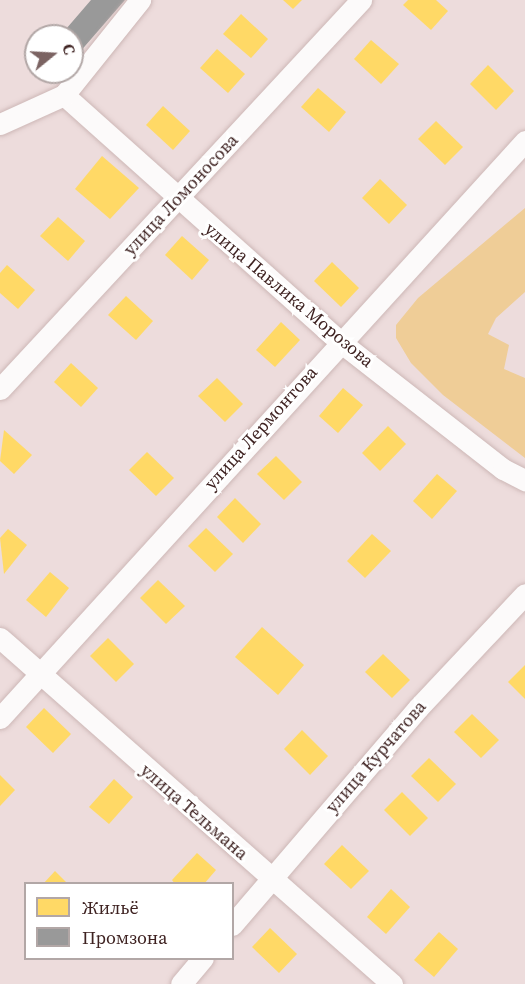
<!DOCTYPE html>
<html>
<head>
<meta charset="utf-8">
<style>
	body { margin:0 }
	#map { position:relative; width:525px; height:984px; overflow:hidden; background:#eddcdc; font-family:"Source Serif 4",serif }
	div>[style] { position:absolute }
	.green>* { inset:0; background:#efcd97 }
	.homes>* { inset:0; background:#ffd966 }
	.industry>* { inset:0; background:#999 }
	.roads { filter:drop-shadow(0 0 2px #cdb7b6) drop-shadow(0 0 2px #cdb7b6) }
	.street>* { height:21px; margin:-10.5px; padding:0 10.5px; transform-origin:10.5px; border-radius:10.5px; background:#fcfafa }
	span { translate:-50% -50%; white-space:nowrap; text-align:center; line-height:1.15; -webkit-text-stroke:6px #fff; paint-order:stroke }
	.street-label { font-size:18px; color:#3e2221 }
	.legend { position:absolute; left:24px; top:882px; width:210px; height:78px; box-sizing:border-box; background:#fff; border:2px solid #b2a7a6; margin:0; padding:8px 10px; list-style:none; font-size:18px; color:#3e2221 }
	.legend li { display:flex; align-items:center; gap:12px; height:30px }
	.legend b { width:30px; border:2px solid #b2a7a6 }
	.north { position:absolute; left:24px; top:24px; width:60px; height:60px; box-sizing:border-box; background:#fff; border:2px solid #b2a7a6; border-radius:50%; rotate:72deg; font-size:16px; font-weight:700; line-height:24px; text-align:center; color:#3e2221 }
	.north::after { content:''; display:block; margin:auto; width:21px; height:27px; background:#7b6362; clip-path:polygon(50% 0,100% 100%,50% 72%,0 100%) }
</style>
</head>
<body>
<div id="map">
	<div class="green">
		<i style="clip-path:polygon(525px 208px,525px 292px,496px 318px,488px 334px,509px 345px,504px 369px,525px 378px,525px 458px,443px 395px,411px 363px,396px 338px,396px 325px,418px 298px)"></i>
	</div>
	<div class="homes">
		<i style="clip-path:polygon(283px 0,302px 0,293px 9px)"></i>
		<i style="clip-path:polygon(408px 0,436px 0,448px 11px,431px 30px,403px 5px)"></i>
		<i style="clip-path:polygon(241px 14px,268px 39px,251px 58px,223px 34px)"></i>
		<i style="clip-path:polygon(371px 40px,399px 64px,381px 84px,354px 59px)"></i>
		<i style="clip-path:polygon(217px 49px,245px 74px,228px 93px,200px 68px)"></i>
		<i style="clip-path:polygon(488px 65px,514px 91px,496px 110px,470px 84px)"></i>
		<i style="clip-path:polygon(318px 88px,346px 112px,329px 132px,301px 107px)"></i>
		<i style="clip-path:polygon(163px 106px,190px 131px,173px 150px,146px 125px)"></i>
		<i style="clip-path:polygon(436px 121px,463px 147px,445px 165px,418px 139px)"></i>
		<i style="clip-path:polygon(102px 156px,139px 188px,110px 219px,75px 189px)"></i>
		<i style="clip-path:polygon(380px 179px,407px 205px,389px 224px,362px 198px)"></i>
		<i style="clip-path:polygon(58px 217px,85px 241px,68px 261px,40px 236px)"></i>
		<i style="clip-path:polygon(182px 236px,209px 260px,192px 280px,165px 255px)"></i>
		<i style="clip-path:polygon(332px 262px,359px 288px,341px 307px,314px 281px)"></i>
		<i style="clip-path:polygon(7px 265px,35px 290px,18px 309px,0 293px,0 273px)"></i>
		<i style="clip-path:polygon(126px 296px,153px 321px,136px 340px,108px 315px)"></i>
		<i style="clip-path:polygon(281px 322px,300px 340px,275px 367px,256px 350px)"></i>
		<i style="clip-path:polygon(71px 363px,98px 388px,81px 407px,54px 382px)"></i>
		<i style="clip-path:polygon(217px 378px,243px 404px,225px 422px,198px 396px)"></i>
		<i style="clip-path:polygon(343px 388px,363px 405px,338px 433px,319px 416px)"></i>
		<i style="clip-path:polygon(388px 426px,406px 444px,380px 471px,362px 453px)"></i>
		<i style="clip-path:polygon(4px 430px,32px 455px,14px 474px,0 461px)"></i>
		<i style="clip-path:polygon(147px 452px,174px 478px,156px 496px,129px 470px)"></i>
		<i style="clip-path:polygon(276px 456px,302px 482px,284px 500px,257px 474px)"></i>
		<i style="clip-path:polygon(437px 474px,457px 491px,432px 519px,413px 501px)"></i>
		<i style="clip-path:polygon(235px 498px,261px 524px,243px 543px,217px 517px)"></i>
		<i style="clip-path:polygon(206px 528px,233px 554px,215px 572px,188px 546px)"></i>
		<i style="clip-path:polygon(8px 529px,27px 545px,4px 574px,0 538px)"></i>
		<i style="clip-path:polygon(372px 534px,391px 551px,365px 578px,347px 561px)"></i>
		<i style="clip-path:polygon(50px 572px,69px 588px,46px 617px,26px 600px)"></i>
		<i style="clip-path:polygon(158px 580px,185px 606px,166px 624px,140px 598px)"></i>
		<i style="clip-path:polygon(262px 627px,304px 665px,278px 695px,235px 657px)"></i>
		<i style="clip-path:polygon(108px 638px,134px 664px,116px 682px,90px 656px)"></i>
		<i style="clip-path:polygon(383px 654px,410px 680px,392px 698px,365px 672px)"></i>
		<i style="clip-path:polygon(525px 665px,525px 699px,508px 682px)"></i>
		<i style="clip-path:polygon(44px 708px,71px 734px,53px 753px,26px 727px)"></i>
		<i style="clip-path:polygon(472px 714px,499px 740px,481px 758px,454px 732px)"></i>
		<i style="clip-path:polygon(302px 730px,328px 756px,310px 775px,284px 749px)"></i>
		<i style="clip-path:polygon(429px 758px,456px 784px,438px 802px,411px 776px)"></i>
		<i style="clip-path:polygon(0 775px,15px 790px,0 806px)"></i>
		<i style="clip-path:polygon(114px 779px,133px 797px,109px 824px,89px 807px)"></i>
		<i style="clip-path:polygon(402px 792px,428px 818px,410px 836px,384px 810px)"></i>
		<i style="clip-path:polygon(342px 845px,369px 871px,351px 889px,324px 864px)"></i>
		<i style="clip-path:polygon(197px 853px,216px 870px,204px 884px,175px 884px,172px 880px)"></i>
		<i style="clip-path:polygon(55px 871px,68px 884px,43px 884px)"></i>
		<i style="clip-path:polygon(391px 889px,410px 907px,386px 934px,367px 917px)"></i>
		<i style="clip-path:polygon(270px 928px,297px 954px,279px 973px,252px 947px)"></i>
		<i style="clip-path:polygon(439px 932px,458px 949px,434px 977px,414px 960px)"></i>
	</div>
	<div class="industry">
		<i style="clip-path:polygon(91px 0,125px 0,72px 61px,72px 36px,60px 36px)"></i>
	</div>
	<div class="roads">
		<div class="street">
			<i style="left:64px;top:95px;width:369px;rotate:41.8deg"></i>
			<i style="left:339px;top:341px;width:208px;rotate:38deg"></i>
			<i style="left:503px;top:469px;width:25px;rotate:27deg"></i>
			<i style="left:0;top:124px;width:70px;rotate:-24.4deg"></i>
			<i style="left:64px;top:95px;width:122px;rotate:-51.3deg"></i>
			<i style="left:0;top:389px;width:531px;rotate:-47.14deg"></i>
			<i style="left:0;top:638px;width:523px;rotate:41.43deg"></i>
			<i style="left:0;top:718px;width:780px;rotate:-47.7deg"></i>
			<i style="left:232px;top:925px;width:286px;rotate:-49.4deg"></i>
			<i style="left:418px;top:708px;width:156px;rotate:-46.8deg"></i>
			<i style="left:181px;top:984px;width:34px;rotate:-50deg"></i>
		</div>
	</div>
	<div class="street-label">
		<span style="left:181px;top:195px;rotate:-47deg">улица Ломоносова</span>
		<span style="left:289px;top:295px;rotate:40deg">улица Павлика Морозова</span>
		<span style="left:261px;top:428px;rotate:-48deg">улица Лермонтова</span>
		<span style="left:376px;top:757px;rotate:-49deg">улица Курчатова</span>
		<span style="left:194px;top:812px;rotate:41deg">улица Тельмана</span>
	</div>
	<ul class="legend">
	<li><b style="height:16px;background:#ffd966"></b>Жильё</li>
	<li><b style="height:16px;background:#999"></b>Промзона</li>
	</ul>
	<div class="north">С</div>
</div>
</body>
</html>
